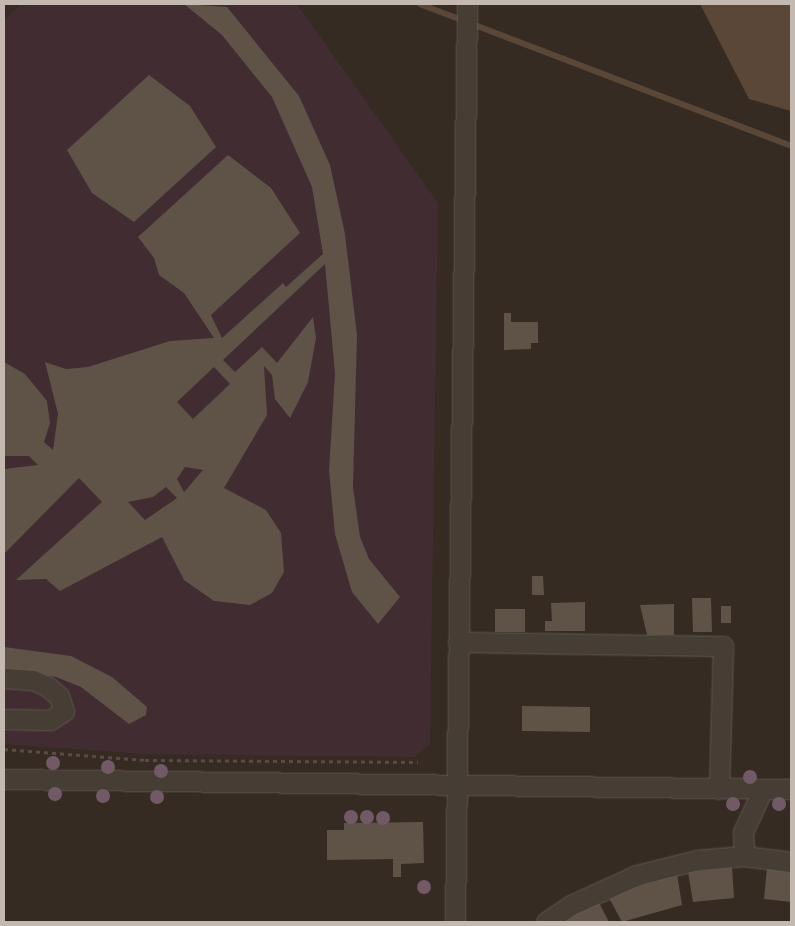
<!DOCTYPE html>
<html>
<head>
<meta charset="utf-8">
<style>
	body { margin:0 }
	#map { position:relative; width:795px; height:926px; overflow:hidden; background:#352b22; font-family:Roboto,sans-serif }
	div>[style] { position:absolute }
	.green>* { inset:0; background:#412c31 }
	.water>* { inset:0; background:#5b4737 }
	.stream>* { height:5.5px; margin:-2.75px; padding:0 2.75px; transform-origin:2.75px; border-radius:2.75px; background:#5b4737 }
	.building>* { inset:0; background:#5f5348 }
	.path>* { height:3px; margin-top:-1.5px; transform-origin:0; background:repeating-linear-gradient(90deg,#5b4848 0 4px,transparent 0 8px) }
	.roads { filter:drop-shadow(0 0 1px #615850) drop-shadow(0 0 1px #615850) }
	.minor>* { height:19px; margin:-9.5px; padding:0 9.5px; transform-origin:9.5px; border-radius:9.5px; background:#463d35 }
	.trees>* { width:14px; height:14px; margin:-7px; border-radius:50%; background:#715a66 }
	span { translate:-50% -50%; white-space:nowrap; text-align:center; line-height:1.15; -webkit-text-stroke:4px #2b221b; paint-order:stroke }
	.frame { position:absolute; inset:0; border:5px solid #c3b9b0; pointer-events:none }
</style>
</head>
<body>
<div id="map">
	<div class="green">
		<i style="clip-path:polygon(21px 4px,297px 4px,438px 203px,430px 744px,415px 757px,145px 754px,4px 744px,4px 20px)"></i>
	</div>
	<div class="water">
		<i style="clip-path:polygon(700px 4px,791px 4px,791px 111px,749px 99px)"></i>
	</div>
	<div class="stream">
		<i style="left:420px;top:4px;width:397px;rotate:20.9deg"></i>
	</div>
	<div class="building">
		<i style="clip-path:polygon(evenodd,184px 4px,227px 7px,299px 96px,330px 165px,345px 234px,357px 335px,353px 487px,360px 537px,369px 559px,400px 597px,378px 624px,352px 592px,335px 534px,329px 471px,335px 373px,325px 264px,223px 360px,235px 372px,262px 347px,277px 363px,313px 317px,316px 338px,308px 382px,290px 418px,275px 399px,272px 375px,264px 366px,267px 415px,224px 488px,266px 510px,281px 533px,284px 572px,272px 593px,250px 605px,214px 601px,184px 580px,162px 537px,60px 591px,46px 579px,16px 580px,102px 502px,79px 478px,4px 554px,4px 469px,38px 465px,29px 456px,4px 456px,4px 362px,25px 374px,47px 401px,50px 423px,44px 442px,53px 450px,58px 414px,45px 362px,66px 369px,88px 367px,170px 341px,214px 338px,184px 293px,159px 275px,154px 258px,138px 237px,228px 155px,271px 188px,300px 233px,211px 315px,222px 338px,283px 283px,286px 287px,323px 254px,312px 187px,272px 97px,222px 35px,184px 4px,214px 367px,230px 384px,193px 419px,177px 402px,214px 367px,184px 4px,185px 467px,203px 470px,184px 492px,177px 479px,185px 467px,184px 4px,166px 487px,177px 498px,145px 520px,128px 502px,153px 497px,166px 487px)"></i>
		<i style="clip-path:polygon(149px 75px,190px 106px,216px 147px,134px 222px,92px 193px,67px 150px)"></i>
		<i style="clip-path:polygon(504px 313px,511px 313px,511px 322px,538px 322px,538px 343px,531px 343px,531px 349px,504px 350px)"></i>
		<i style="clip-path:polygon(532px 576px,543px 576px,544px 595px,532px 595px)"></i>
		<i style="clip-path:polygon(692px 598px,711px 598px,712px 632px,693px 632px)"></i>
		<i style="clip-path:polygon(585px 602px,585px 631px,545px 631px,545px 621px,552px 621px,551px 603px)"></i>
		<i style="clip-path:polygon(674px 604px,674px 635px,647px 635px,640px 605px)"></i>
		<i style="clip-path:polygon(721px 606px,731px 606px,731px 623px,721px 623px)"></i>
		<i style="clip-path:polygon(495px 609px,525px 609px,525px 632px,495px 632px)"></i>
		<i style="clip-path:polygon(4px 647px,71px 656px,112px 677px,147px 707px,146px 715px,129px 724px,81px 687px,56px 677px,4px 669px)"></i>
		<i style="clip-path:polygon(522px 706px,590px 707px,590px 732px,522px 731px)"></i>
		<i style="clip-path:polygon(423px 822px,424px 863px,401px 864px,401px 877px,393px 877px,393px 859px,327px 860px,327px 830px,344px 830px,344px 823px)"></i>
		<i style="clip-path:polygon(732px 867px,734px 898px,693px 902px,688px 872px)"></i>
		<i style="clip-path:polygon(767px 867px,791px 870px,791px 902px,764px 899px)"></i>
		<i style="clip-path:polygon(677px 874px,682px 905px,622px 922px,608px 896px)"></i>
		<i style="clip-path:polygon(598px 901px,609px 922px,562px 922px,580px 911px)"></i>
	</div>
	<div class="path">
		<i style="left:4px;top:749px;width:141px;rotate:4.5deg"></i>
		<i style="left:145px;top:760px;width:273px;rotate:0.4deg"></i>
	</div>
	<div class="roads">
		<div class="minor">
			<i style="left:458px;top:642px;width:265px;rotate:0.9deg"></i>
			<i style="left:723px;top:646px;width:143px;rotate:91.6deg"></i>
			<i style="left:4px;top:678px;width:29px;rotate:4deg"></i>
			<i style="left:33px;top:680px;width:17px;rotate:25deg"></i>
			<i style="left:48px;top:687px;width:14px;rotate:39deg"></i>
			<i style="left:59px;top:696px;width:16px;rotate:72deg"></i>
			<i style="left:64px;top:711px;width:17px;rotate:147deg"></i>
			<i style="left:50px;top:720px;width:46px;rotate:-178.8deg"></i>
			<i style="left:4px;top:779px;width:787px;rotate:0.73deg"></i>
			<i style="left:744px;top:856px;width:24px;rotate:-92deg"></i>
			<i style="left:743px;top:832px;width:47px;rotate:-65.1deg"></i>
			<i style="left:455px;top:922px;width:918px;rotate:-89.25deg"></i>
			<i style="left:546px;top:922px;width:30px;rotate:-34deg"></i>
			<i style="left:571px;top:905px;width:72px;rotate:-24.4deg"></i>
			<i style="left:637px;top:875px;width:62px;rotate:-14deg"></i>
			<i style="left:697px;top:860px;width:47px;rotate:-4.9deg"></i>
			<i style="left:744px;top:856px;width:47px;rotate:7.3deg"></i>
		</div>
	</div>
	<div class="trees">
		<i style="left:53px;top:763px"></i>
		<i style="left:108px;top:767px"></i>
		<i style="left:161px;top:771px"></i>
		<i style="left:750px;top:777px"></i>
		<i style="left:55px;top:794px"></i>
		<i style="left:103px;top:796px"></i>
		<i style="left:157px;top:797px"></i>
		<i style="left:733px;top:804px"></i>
		<i style="left:779px;top:804px"></i>
		<i style="left:351px;top:817px"></i>
		<i style="left:367px;top:817px"></i>
		<i style="left:383px;top:818px"></i>
		<i style="left:424px;top:887px"></i>
	</div>
	<div class="frame"></div>
</div>
</body>
</html>
